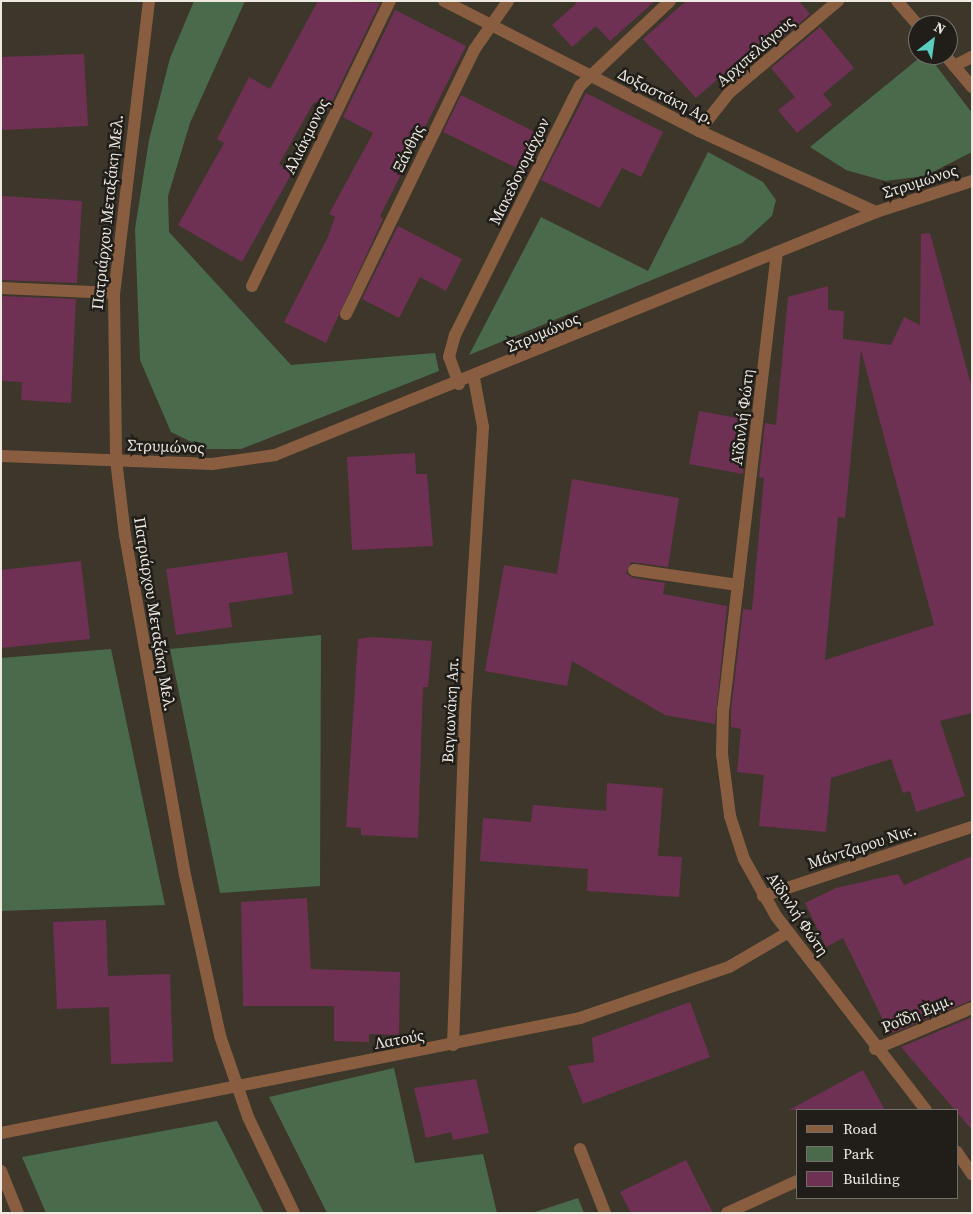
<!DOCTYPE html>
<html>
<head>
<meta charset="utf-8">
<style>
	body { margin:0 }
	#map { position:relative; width:973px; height:1214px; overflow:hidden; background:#3d362a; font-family:"Source Serif 4",serif }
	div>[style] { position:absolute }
	.green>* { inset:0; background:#4a6b4b }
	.building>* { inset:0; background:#6f3153 }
	.minor>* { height:12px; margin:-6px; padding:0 6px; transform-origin:6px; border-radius:6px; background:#895e40 }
	.tertiary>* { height:12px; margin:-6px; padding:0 6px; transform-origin:6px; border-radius:6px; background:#895e40 }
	span { translate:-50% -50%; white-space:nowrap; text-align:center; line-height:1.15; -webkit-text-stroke:5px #211e19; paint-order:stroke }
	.street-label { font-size:16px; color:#eeeae2 }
	.frame { position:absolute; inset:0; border:2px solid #eeeae2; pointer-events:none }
	.legend { position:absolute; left:796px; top:1109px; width:162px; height:90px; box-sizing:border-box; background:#211e19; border:1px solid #737069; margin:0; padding:6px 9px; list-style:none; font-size:15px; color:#eeeae2 }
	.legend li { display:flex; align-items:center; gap:10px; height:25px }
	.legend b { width:25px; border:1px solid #737069 }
	.north { position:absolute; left:908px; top:15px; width:50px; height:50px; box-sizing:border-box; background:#211e19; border:1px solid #737069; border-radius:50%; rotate:30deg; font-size:14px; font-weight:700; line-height:20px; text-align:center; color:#eeeae2 }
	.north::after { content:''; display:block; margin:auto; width:18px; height:22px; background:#59cebf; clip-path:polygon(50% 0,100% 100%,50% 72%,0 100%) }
</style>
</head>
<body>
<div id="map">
	<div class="green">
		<i style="clip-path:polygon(194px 1px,245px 1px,190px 123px,168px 196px,169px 232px,291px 365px,435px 353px,439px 371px,241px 449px,206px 449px,171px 432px,140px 360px,135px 229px,149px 140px,170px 58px)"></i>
		<i style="clip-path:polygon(923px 55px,928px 55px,972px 113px,972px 152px,925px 176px,885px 181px,846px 170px,810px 147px)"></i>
		<i style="clip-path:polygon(708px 152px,763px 182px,776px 200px,772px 216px,742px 243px,469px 355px,541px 217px,648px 271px)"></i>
		<i style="clip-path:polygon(321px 635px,320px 886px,220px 893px,170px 649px)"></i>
		<i style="clip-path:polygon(111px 649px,165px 905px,1px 911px,1px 658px)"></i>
		<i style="clip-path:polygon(394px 1068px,415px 1163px,483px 1154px,497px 1213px,327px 1213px,269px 1097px)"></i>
		<i style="clip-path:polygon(217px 1121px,264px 1213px,46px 1213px,22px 1157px)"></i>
		<i style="clip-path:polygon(578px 1198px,584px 1213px,532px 1213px)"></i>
	</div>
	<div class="building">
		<i style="clip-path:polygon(318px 1px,380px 3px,328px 110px,314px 102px,279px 164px,293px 171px,242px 262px,178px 225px,224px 143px,217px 139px,249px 77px,270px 89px)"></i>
		<i style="clip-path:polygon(574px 1px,655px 1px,610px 41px,596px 26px,572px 47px,552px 25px,576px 4px)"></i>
		<i style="clip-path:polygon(686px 1px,799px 1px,810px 14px,761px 56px,754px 48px,696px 98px,643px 39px)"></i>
		<i style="clip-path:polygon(395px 10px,466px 46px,380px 216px,383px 219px,326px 343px,284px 322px,327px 239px,335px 217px,329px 214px,373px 133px,343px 117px)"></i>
		<i style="clip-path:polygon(820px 27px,854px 68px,823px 94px,832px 105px,797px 133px,778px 110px,795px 97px,771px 68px)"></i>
		<i style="clip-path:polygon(84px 54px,88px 126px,1px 130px,1px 57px)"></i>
		<i style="clip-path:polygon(586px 93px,663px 132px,641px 177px,622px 168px,600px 208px,541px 180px)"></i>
		<i style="clip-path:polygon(461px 95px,545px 137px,527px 173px,443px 132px)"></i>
		<i style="clip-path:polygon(1px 196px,82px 201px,77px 283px,1px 280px)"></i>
		<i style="clip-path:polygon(398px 226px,462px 259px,446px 291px,420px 277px,399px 318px,362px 299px)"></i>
		<i style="clip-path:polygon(evenodd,930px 233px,972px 388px,972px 713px,940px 721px,965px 796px,916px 812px,910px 791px,903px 793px,891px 759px,831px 778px,826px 832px,759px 826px,764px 775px,737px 772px,741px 729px,731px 727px,731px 710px,743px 609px,752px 610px,764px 478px,759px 477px,765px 423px,776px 425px,788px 297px,828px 286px,828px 310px,844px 311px,843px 339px,891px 345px,904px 317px,920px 325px,921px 234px,930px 233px,861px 350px,934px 625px,825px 660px,838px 517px,845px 518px,861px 350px)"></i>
		<i style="clip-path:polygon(1px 296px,76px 299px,71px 403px,21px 400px,22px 382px,1px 381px)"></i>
		<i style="clip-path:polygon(699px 411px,749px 420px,743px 474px,689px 464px)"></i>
		<i style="clip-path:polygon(415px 453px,416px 474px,427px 474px,433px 546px,352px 550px,347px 457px)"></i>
		<i style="clip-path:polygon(572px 479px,679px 498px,668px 567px,631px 562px,626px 573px,633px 578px,665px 583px,663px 594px,727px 606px,715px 724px,665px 715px,572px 661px,567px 686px,485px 671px,504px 565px,557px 574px)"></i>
		<i style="clip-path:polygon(287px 552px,293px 594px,229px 603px,232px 627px,176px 635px,166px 569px)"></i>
		<i style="clip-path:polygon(81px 561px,90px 639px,1px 648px,1px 570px)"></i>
		<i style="clip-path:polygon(371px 637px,432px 641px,428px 687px,423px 687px,418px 838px,361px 835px,361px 828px,346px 827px,358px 639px)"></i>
		<i style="clip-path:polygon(607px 783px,663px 788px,658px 856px,682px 857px,679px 897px,587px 891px,588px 869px,480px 861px,483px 818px,531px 822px,533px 805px,606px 811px)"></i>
		<i style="clip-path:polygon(972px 856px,972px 1000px,890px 1034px,843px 938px,826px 947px,805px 903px,836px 888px,898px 874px,904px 885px)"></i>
		<i style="clip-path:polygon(307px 898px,311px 969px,400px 972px,399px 1035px,369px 1034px,369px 1042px,334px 1041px,334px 1006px,243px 1006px,241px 902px)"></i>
		<i style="clip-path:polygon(106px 920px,108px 976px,170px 974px,173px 1062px,111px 1064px,109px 1007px,57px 1009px,53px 922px)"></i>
		<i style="clip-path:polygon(690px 1002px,710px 1057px,583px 1104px,568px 1066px,594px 1062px,592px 1038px)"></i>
		<i style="clip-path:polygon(972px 1017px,972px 1130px,901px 1047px)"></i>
		<i style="clip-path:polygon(863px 1070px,885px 1110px,789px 1110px)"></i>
		<i style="clip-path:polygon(476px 1079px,489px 1133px,453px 1140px,451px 1132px,426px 1138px,414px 1088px)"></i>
		<i style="clip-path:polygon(686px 1160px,713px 1213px,631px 1213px,620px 1192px)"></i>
	</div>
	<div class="minor">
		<i style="left:149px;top:1px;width:294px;rotate:96.8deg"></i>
		<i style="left:114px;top:293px;width:167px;rotate:89.3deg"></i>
		<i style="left:116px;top:460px;width:76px;rotate:83.2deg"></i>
		<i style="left:125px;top:535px;width:345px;rotate:80deg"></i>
		<i style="left:185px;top:875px;width:165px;rotate:77.7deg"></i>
		<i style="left:220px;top:1036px;width:86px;rotate:70.9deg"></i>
		<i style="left:248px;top:1117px;width:106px;rotate:64.4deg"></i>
		<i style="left:444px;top:1px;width:286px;rotate:27deg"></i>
		<i style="left:699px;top:131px;width:195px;rotate:24.6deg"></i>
		<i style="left:897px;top:1px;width:32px;rotate:49deg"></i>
		<i style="left:945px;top:55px;width:42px;rotate:49.8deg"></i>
		<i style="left:954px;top:66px;width:20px;rotate:-27deg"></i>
		<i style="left:699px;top:131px;width:48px;rotate:-51.7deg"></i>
		<i style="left:729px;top:93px;width:143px;rotate:-40.2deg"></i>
		<i style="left:777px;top:252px;width:460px;rotate:96.7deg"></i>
		<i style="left:723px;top:709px;width:45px;rotate:91.3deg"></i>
		<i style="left:722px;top:754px;width:63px;rotate:82.6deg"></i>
		<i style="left:730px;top:816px;width:45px;rotate:72deg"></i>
		<i style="left:744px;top:859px;width:65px;rotate:60.7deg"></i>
		<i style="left:776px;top:916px;width:245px;rotate:52.3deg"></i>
		<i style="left:252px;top:286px;width:317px;rotate:-64.2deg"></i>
		<i style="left:1px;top:288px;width:113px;rotate:2.5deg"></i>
		<i style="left:346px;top:314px;width:293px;rotate:-64.1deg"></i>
		<i style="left:474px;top:50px;width:60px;rotate:-55.2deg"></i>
		<i style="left:459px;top:384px;width:29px;rotate:-110deg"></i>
		<i style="left:449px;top:357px;width:23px;rotate:-75deg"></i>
		<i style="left:455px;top:335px;width:264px;rotate:-63.4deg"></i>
		<i style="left:573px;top:99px;width:15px;rotate:-62deg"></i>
		<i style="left:580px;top:86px;width:124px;rotate:-43.4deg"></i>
		<i style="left:634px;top:570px;width:105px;rotate:8.2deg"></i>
		<i style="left:763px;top:896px;width:220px;rotate:-18.3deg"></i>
		<i style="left:453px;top:1045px;width:348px;rotate:-87.9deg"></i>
		<i style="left:466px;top:697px;width:271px;rotate:-86.4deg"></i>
		<i style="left:483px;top:427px;width:50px;rotate:-100.4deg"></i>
		<i style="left:875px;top:1049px;width:105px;rotate:-22.9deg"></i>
		<i style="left:1px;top:1133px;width:590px;rotate:-11.23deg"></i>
		<i style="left:580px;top:1018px;width:157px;rotate:-18.9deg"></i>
		<i style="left:729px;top:967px;width:69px;rotate:-30.3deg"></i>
		<i style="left:580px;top:1149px;width:69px;rotate:68.7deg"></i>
		<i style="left:957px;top:1152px;width:27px;rotate:56deg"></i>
		<i style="left:1px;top:1171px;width:45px;rotate:68deg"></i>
		<i style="left:727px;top:1213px;width:77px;rotate:-24.6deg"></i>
	</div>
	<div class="tertiary">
		<i style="left:1px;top:456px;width:211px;rotate:2.2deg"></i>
		<i style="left:212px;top:464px;width:64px;rotate:-8.1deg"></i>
		<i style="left:275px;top:455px;width:648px;rotate:-22.01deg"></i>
		<i style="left:876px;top:212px;width:101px;rotate:-17.9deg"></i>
	</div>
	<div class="street-label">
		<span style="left:755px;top:51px;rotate:-41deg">Αρχιπελάγους</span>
		<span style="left:666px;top:96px;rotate:27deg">Δοξαστάκη Αρ.</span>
		<span style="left:306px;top:136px;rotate:-64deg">Αλιάκμονος</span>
		<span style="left:408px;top:148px;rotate:-64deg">Ξάνθης</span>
		<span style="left:519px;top:171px;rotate:-64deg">Μακεδονομάχων</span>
		<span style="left:920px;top:181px;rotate:-18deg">Στρυμώνος</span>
		<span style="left:107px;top:212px;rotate:-84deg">Πατριάρχου Μεταξάκη Μελ.</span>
		<span style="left:543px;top:332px;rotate:-23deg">Στρυμώνος</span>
		<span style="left:742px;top:417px;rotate:-83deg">Αϊδινλή Φώτη</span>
		<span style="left:166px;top:446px;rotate:2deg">Στρυμώνος</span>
		<span style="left:155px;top:614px;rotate:81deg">Πατριάρχου Μεταξάκη Μελ.</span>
		<span style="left:450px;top:710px;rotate:-87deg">Βαγιωνάκη Απ.</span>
		<span style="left:862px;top:846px;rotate:-18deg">Μάντζαρου Νικ.</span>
		<span style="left:798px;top:914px;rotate:56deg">Αϊδινλή Φώτη</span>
		<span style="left:917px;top:1013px;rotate:-23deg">Ροΐδη Εμμ.</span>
		<span style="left:399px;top:1039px;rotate:-10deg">Λατούς</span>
	</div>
	<div class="frame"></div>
	<ul class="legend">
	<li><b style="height:6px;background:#895e40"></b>Road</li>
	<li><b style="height:14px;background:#4a6b4b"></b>Park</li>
	<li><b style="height:14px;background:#6f3153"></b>Building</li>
	</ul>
	<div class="north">N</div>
</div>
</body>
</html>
